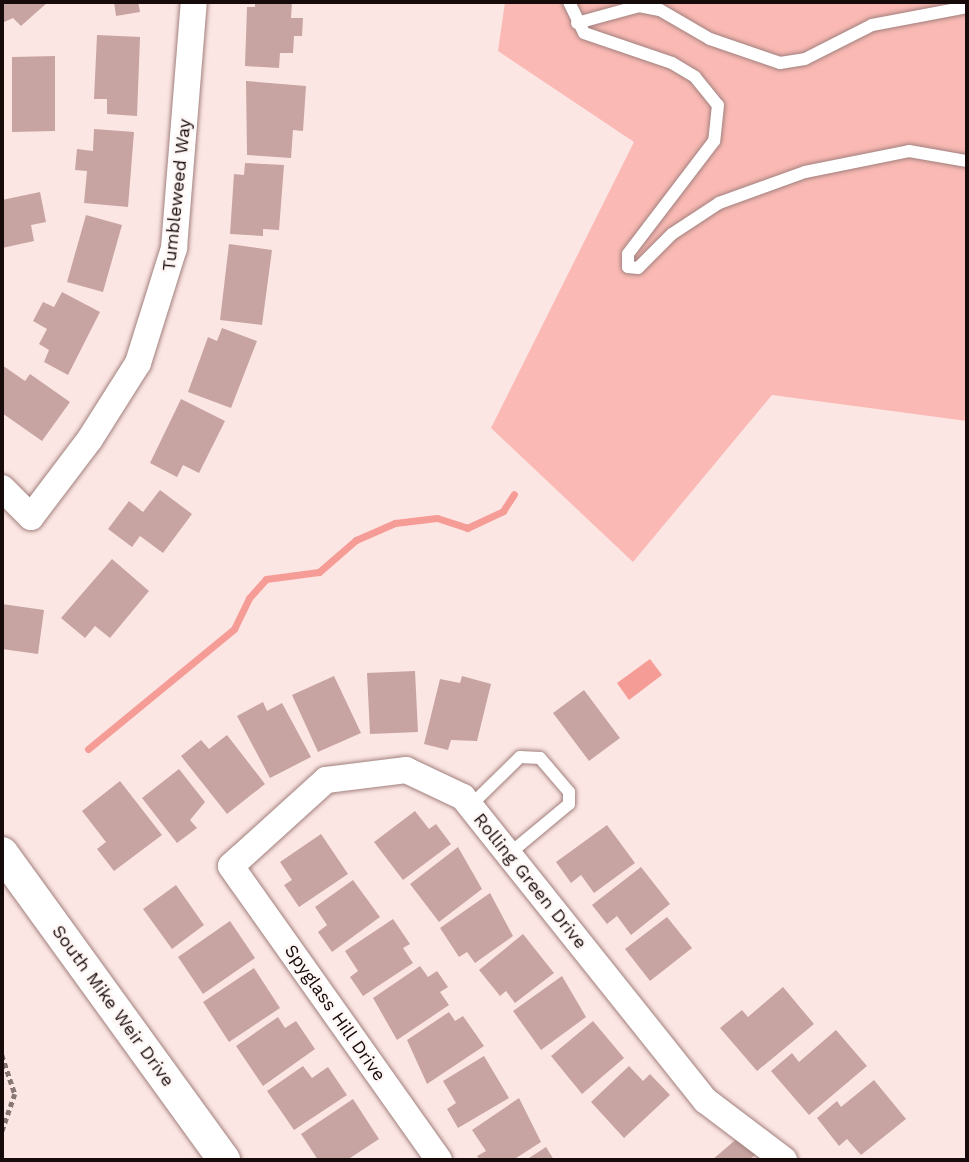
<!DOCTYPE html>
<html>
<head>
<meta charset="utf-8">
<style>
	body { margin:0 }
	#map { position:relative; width:969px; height:1162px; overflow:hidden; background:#fce6e4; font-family:"Work Sans",sans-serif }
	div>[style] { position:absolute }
	.green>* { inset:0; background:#fab9b4 }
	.water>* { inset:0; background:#f69c97 }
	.stream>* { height:7px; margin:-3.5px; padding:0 3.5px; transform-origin:3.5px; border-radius:3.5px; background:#f69c97 }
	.building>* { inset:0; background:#c7a4a1 }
	.path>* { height:4.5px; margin-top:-2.25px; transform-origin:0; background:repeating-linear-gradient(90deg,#877775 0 5px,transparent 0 8.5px) }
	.roads { filter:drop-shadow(0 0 2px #a1807d) drop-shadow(0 0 2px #a1807d) }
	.service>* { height:12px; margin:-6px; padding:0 6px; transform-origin:6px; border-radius:6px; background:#fff }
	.minor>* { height:26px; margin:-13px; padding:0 13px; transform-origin:13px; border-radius:13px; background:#fff }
	.tertiary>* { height:32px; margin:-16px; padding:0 16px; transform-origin:16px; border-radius:16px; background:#fff }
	span { translate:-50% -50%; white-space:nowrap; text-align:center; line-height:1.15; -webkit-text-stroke:5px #fff7f6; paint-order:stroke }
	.street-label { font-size:18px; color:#160b0a }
	.frame { position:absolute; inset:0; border:4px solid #160b0a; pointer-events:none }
</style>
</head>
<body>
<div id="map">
	<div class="green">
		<i style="clip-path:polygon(505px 2px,967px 2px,967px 421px,772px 395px,633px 562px,491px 428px,634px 142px,498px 51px)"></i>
	</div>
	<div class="water">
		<i style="clip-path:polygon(650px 659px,662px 675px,629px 700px,617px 683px)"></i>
	</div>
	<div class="stream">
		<i style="left:88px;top:749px;width:189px;rotate:-39.4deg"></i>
		<i style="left:234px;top:629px;width:34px;rotate:-64deg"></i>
		<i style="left:249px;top:598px;width:25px;rotate:-48deg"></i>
		<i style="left:266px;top:579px;width:53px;rotate:-7.5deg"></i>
		<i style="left:319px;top:572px;width:49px;rotate:-40.9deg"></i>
		<i style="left:356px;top:540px;width:43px;rotate:-23.6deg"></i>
		<i style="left:395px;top:523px;width:42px;rotate:-6.8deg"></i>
		<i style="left:437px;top:518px;width:32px;rotate:18deg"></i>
		<i style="left:467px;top:528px;width:40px;rotate:-25deg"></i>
		<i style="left:503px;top:511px;width:20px;rotate:-57deg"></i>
	</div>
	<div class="building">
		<i style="clip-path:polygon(2px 2px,48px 2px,21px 26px,13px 18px,2px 23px)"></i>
		<i style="clip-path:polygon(114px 2px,138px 2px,140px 12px,116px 16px)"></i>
		<i style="clip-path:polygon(255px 2px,292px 2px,291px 18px,303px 18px,302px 36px,294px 36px,293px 53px,280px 53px,279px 68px,245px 66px,247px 7px,255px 7px)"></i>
		<i style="clip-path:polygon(97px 35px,140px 37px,137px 116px,107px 114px,107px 99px,94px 99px)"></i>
		<i style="clip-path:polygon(55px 56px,55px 131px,12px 132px,12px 57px)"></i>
		<i style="clip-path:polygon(246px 81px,306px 86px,303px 131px,293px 130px,291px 158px,247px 155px)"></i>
		<i style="clip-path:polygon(94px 129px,134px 132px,128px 207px,84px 203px,87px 171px,75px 170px,77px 149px,93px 151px)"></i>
		<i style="clip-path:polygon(245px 163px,284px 165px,279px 230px,263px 229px,263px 236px,230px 234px,234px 174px,244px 175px)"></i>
		<i style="clip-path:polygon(40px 192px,46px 222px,31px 225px,34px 241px,2px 248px,2px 200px)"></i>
		<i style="clip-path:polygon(86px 215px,122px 225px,103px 292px,67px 282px)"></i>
		<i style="clip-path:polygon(229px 244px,272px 250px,262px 325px,220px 320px)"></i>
		<i style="clip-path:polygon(62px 292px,100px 312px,68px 375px,44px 362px,49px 350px,39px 344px,47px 329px,33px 321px,43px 302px,54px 307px)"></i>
		<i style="clip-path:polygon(222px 328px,257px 341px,231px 408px,188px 392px,208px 337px,217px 341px)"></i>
		<i style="clip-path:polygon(2px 365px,25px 381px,30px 374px,70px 402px,42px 441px,2px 413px)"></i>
		<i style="clip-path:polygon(181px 399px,225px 421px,199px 473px,183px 465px,177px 477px,150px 463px)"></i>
		<i style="clip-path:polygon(160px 490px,192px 514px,163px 553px,140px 536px,132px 547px,108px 529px,129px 501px,143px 512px)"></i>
		<i style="clip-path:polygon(112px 559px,149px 591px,110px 638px,95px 626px,85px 638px,61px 618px)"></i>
		<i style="clip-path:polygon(2px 604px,44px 610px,38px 654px,2px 649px)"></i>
		<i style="clip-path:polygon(415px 671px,418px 732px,370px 734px,367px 673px)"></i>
		<i style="clip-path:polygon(334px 676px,361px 733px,318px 752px,292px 695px)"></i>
		<i style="clip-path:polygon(462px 676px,491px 684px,477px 741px,451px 740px,448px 750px,424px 744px,440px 679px,460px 683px)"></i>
		<i style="clip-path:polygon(584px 690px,620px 738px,589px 761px,553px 713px)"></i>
		<i style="clip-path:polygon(263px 702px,267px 711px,282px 703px,311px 757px,270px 778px,237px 716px)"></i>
		<i style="clip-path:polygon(227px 735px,265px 784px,227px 814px,181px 756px,201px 740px,209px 749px)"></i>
		<i style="clip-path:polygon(179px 769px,205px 802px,190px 820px,197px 828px,177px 843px,142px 798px)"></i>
		<i style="clip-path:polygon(120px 781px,162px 835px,114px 871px,97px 849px,106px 842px,82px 811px)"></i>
		<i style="clip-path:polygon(415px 811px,429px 829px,436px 824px,451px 844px,403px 880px,374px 842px)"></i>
		<i style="clip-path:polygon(607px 825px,635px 863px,594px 893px,581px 875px,571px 883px,556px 862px)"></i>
		<i style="clip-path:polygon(321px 834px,348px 874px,299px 907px,284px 885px,292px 880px,280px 862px)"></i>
		<i style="clip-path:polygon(458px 847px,482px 889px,439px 922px,410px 884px)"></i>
		<i style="clip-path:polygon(641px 867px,670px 904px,631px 935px,617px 916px,607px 924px,592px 905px)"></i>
		<i style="clip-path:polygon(353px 880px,380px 917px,332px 952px,318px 932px,327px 925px,315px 907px)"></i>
		<i style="clip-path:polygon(176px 885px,204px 925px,172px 949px,143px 909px)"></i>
		<i style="clip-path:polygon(490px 893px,513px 936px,475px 963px,467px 952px,459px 957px,440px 928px)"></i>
		<i style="clip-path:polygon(667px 917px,692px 948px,650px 981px,625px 949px)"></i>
		<i style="clip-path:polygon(393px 919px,410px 944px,403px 948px,413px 963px,363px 996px,350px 977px,358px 971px,345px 951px)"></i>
		<i style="clip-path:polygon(230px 921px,255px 958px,203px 994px,178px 957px)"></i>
		<i style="clip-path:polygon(523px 934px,554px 973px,515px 1003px,506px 991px,500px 996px,479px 970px)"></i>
		<i style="clip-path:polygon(420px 966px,428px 977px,437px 971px,448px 987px,440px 992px,449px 1005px,397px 1040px,373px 998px)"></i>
		<i style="clip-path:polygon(254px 968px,280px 1008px,229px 1042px,203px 1002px)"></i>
		<i style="clip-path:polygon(562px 976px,586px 1017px,541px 1050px,513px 1011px)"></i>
		<i style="clip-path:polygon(783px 987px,814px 1024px,757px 1071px,720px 1028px,742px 1010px,748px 1017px)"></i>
		<i style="clip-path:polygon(449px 1012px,455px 1021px,463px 1016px,484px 1046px,427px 1084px,407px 1040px)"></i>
		<i style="clip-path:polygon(278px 1017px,285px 1028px,296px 1021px,315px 1049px,263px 1086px,236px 1046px)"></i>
		<i style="clip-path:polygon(593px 1021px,624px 1058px,582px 1094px,551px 1056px)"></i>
		<i style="clip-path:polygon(836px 1030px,867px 1066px,809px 1115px,771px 1071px,792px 1053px,799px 1062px)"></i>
		<i style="clip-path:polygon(484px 1056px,509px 1098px,458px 1128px,447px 1109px,456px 1103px,443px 1081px)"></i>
		<i style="clip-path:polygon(303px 1066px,312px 1078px,328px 1067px,347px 1095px,294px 1130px,267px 1091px)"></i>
		<i style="clip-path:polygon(629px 1066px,643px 1081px,650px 1074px,670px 1095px,624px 1138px,591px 1102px)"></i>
		<i style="clip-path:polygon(874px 1080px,906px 1119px,861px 1155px,847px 1139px,839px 1146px,817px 1118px,837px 1101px,841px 1107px)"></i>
		<i style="clip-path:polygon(519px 1098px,541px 1142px,513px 1160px,480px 1160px,477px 1156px,486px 1151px,472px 1130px)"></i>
		<i style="clip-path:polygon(353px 1099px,379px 1139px,347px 1160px,318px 1160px,301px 1134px)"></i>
		<i style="clip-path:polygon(740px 1136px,756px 1154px,749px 1160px,712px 1160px)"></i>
		<i style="clip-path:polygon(546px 1147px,554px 1160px,526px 1160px)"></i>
	</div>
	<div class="path">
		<i style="left:2px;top:1055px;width:41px;rotate:71.6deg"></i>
		<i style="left:15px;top:1094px;width:39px;rotate:109deg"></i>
	</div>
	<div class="roads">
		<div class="service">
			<i style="left:569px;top:2px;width:34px;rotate:64deg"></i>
			<i style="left:584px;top:33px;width:93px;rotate:18.8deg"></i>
			<i style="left:672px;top:63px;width:27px;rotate:31deg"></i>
			<i style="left:695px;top:77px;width:36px;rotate:51deg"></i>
			<i style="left:718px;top:105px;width:36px;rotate:96deg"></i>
			<i style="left:714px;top:141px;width:142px;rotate:127.3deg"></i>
			<i style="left:628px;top:254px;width:13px;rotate:90deg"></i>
			<i style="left:628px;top:267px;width:10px;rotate:6deg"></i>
			<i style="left:638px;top:268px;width:48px;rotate:-45deg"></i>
			<i style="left:672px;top:234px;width:56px;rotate:-33.4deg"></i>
			<i style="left:719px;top:203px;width:91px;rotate:-19.8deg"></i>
			<i style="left:805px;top:172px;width:106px;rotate:-11.4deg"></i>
			<i style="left:909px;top:151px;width:59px;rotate:9.8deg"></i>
			<i style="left:577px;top:23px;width:64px;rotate:-15.3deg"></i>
			<i style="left:639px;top:6px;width:21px;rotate:11deg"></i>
			<i style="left:660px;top:10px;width:58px;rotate:30.1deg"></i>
			<i style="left:710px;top:39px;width:74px;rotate:18.9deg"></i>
			<i style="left:780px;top:63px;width:25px;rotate:-9deg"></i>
			<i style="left:805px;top:59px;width:75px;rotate:-26.9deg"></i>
			<i style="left:872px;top:25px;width:97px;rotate:-10.7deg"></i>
			<i style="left:470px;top:806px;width:70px;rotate:-44.4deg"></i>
			<i style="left:520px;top:757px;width:20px;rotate:3deg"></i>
			<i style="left:540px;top:758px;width:45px;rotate:49.5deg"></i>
			<i style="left:569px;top:792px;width:12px;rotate:90deg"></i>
			<i style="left:569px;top:804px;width:78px;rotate:140.2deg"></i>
		</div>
		<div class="minor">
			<i style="left:2px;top:488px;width:41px;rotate:45deg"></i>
			<i style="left:31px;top:517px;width:98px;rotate:-52.9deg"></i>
			<i style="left:90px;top:439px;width:90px;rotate:-57.7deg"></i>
			<i style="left:138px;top:363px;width:121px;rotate:-72.6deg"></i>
			<i style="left:174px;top:248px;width:247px;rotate:-85.4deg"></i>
			<i style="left:439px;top:1160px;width:360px;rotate:-125.3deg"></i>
			<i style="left:231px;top:866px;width:128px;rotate:-42.2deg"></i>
			<i style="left:326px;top:780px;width:81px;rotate:-7.1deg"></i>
			<i style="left:406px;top:770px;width:63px;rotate:25.3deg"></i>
			<i style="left:463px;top:797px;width:389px;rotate:51.4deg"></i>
			<i style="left:706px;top:1101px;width:98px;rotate:37.1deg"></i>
		</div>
		<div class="tertiary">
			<i style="left:2px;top:853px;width:379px;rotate:54.1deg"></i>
		</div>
	</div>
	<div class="street-label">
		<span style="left:177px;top:195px;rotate:-84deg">Tumbleweed Way</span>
		<span style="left:530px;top:881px;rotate:51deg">Rolling Green Drive</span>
		<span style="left:113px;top:1006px;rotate:54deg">South Mike Weir Drive</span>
		<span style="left:335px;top:1013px;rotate:55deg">Spyglass Hill Drive</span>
	</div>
	<div class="frame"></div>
</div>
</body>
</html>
